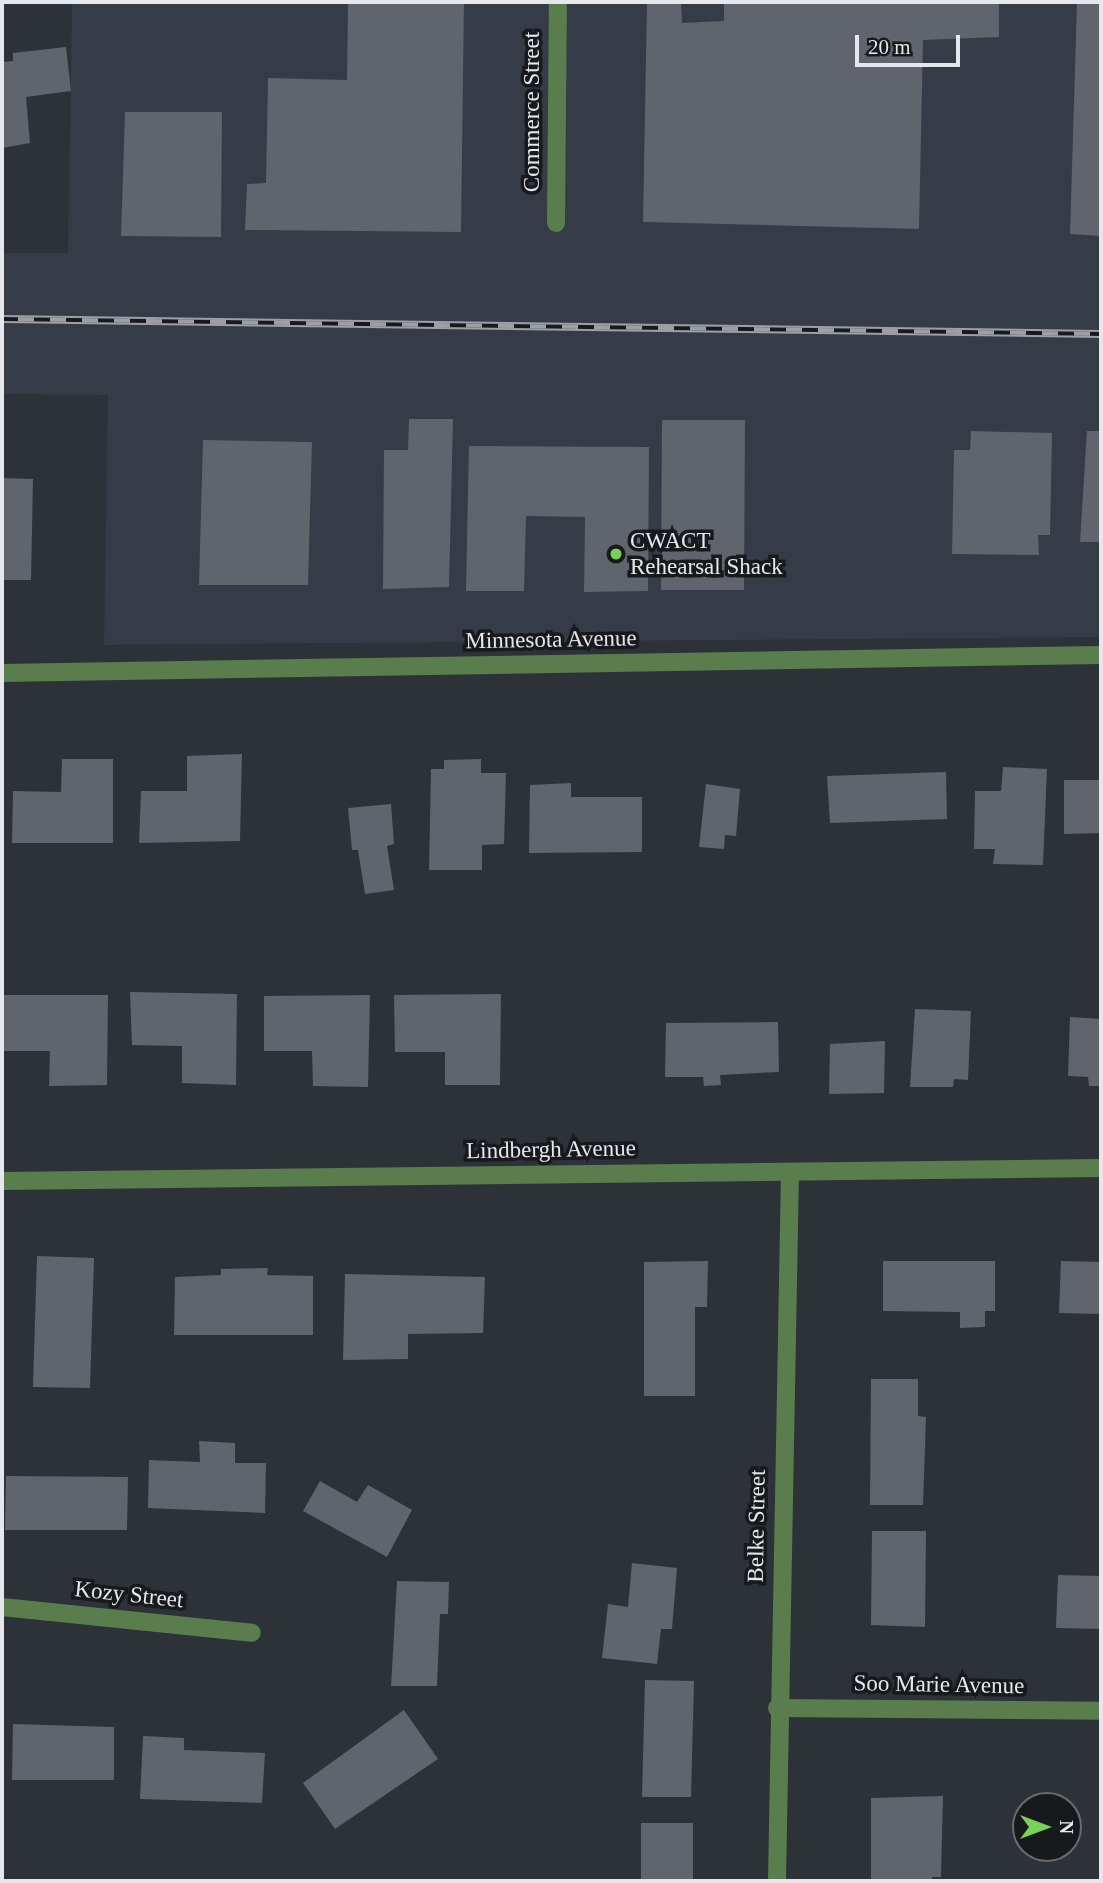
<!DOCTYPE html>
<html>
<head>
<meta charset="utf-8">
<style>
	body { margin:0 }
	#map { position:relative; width:1103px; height:1883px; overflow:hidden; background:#2d3138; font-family:"Times New Roman",serif }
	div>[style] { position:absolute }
	.built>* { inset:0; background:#353b47 }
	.building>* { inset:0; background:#60646d }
	.minor>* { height:18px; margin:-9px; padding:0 9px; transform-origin:9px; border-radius:9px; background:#5a7d4e }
	.rail>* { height:8px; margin-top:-4px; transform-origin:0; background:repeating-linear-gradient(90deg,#17191c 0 16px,#9d9fa5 0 32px); box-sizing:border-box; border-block:2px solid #9d9fa5 }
	.dots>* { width:19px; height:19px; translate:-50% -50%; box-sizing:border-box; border:4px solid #17191c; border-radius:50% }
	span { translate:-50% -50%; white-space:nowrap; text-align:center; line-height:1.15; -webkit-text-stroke:7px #17191c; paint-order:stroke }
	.street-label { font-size:23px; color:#e5e7ec }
	.poi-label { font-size:23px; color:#e5e7ec }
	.left { translate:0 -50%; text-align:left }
	.frame { position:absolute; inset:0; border:4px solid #e5e7ec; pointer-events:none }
	.north { position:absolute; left:1012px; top:1792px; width:70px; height:70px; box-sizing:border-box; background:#17191c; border:2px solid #696b6f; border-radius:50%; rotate:90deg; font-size:19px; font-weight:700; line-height:28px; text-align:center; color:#e5e7ec }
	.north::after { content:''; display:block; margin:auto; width:24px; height:32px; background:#7ad157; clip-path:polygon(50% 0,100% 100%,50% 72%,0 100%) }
	.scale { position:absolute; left:855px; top:35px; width:105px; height:32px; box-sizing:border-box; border:4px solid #e5e7ec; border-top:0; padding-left:9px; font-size:21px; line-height:24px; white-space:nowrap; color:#e5e7ec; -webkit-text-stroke:5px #17191c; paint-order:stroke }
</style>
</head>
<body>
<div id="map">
	<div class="built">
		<i style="clip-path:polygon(72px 2px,1101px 2px,1101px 637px,104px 645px,108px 395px,2px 394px,2px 253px,68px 253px)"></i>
	</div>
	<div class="building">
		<i style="clip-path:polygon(348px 2px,464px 2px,461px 232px,245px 230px,247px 184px,266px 183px,268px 78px,347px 80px)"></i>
		<i style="clip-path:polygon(647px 2px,681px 2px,682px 23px,724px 21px,724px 2px,999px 2px,999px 37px,923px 40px,919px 229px,643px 222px)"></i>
		<i style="clip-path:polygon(1077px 2px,1101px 2px,1101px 236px,1070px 234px)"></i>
		<i style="clip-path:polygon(66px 47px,71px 91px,26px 97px,30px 143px,2px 148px,2px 62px,13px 61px,13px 53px)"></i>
		<i style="clip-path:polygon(125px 112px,222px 112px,221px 237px,121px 236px)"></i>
		<i style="clip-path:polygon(409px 419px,453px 419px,449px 587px,383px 589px,384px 450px,408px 450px)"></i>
		<i style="clip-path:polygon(662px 420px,745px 420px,744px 590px,661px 590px)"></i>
		<i style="clip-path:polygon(971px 431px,1052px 433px,1050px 535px,1038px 535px,1039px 555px,952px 554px,954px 450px,970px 450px)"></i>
		<i style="clip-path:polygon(1087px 431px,1101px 431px,1101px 542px,1080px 542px)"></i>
		<i style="clip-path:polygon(203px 440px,312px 442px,308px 585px,199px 585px)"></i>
		<i style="clip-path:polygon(469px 446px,649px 447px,648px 591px,584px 592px,585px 517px,526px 516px,524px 591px,466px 591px)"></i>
		<i style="clip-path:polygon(2px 478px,33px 479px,31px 580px,2px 580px)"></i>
		<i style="clip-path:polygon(242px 754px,240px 841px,139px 843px,141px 791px,187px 791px,187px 756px)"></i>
		<i style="clip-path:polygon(62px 759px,113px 759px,113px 843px,12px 843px,13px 791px,61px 792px)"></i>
		<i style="clip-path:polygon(481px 759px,481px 773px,506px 773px,504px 844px,482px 845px,482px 870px,429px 870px,431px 769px,444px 769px,444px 760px)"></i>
		<i style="clip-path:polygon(1003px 767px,1047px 769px,1043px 865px,993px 864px,995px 849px,974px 849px,975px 791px,1001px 791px)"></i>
		<i style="clip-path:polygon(946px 772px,947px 819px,830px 823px,827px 776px)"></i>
		<i style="clip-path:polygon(1064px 780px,1101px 780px,1101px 833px,1064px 834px)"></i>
		<i style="clip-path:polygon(571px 783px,571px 797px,642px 797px,642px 852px,529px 853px,530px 785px)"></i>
		<i style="clip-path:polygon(706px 784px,740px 789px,736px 836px,725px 835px,724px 849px,699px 847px)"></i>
		<i style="clip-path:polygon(391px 804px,394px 844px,387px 846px,394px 890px,365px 894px,358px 850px,352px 850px,348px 808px)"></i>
		<i style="clip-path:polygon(130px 992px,237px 994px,236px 1085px,182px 1083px,182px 1046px,132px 1045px)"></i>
		<i style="clip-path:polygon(501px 994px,500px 1085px,445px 1085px,445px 1052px,395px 1052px,394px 995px)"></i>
		<i style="clip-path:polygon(2px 995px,108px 995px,107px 1085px,49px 1086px,50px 1051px,2px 1051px)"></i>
		<i style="clip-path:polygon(370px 995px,368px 1087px,313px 1086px,312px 1051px,264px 1051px,264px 996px)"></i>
		<i style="clip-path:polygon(915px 1009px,971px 1011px,968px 1080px,954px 1079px,953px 1087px,910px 1087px)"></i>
		<i style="clip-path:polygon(1070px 1017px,1101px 1019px,1101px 1086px,1089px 1086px,1088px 1077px,1068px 1076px)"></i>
		<i style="clip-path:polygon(778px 1022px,779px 1072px,720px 1075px,721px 1085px,704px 1086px,703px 1077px,665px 1077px,666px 1023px)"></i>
		<i style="clip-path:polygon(885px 1041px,884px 1093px,829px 1094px,830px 1044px)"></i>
		<i style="clip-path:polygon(37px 1256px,94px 1258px,90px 1388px,33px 1387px)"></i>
		<i style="clip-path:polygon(708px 1261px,707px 1307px,695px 1307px,695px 1396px,644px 1396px,644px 1262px)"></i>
		<i style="clip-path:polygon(883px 1261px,995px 1261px,995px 1311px,985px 1311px,985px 1327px,960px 1328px,960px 1312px,883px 1311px)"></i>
		<i style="clip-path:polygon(1061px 1261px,1101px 1262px,1101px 1314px,1059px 1313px)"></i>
		<i style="clip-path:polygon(268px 1268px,267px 1275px,313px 1276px,313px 1335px,174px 1335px,175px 1277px,221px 1275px,221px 1269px)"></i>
		<i style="clip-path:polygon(345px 1274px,485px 1277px,483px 1333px,408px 1334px,408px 1359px,343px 1360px)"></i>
		<i style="clip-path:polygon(871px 1379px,918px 1379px,918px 1416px,926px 1417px,923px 1505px,870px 1505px)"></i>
		<i style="clip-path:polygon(199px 1441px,235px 1443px,235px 1463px,266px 1463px,265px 1513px,148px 1508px,149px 1460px,200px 1462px)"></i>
		<i style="clip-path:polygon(6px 1476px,128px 1477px,127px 1530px,5px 1530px)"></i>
		<i style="clip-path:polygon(320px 1481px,357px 1502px,368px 1485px,412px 1510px,387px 1557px,303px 1511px)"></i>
		<i style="clip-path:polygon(872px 1531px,926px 1531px,925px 1627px,871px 1625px)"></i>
		<i style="clip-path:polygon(632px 1563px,677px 1568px,672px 1629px,661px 1629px,657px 1664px,602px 1658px,608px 1604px,628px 1607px)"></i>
		<i style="clip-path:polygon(1058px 1575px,1101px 1576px,1101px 1629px,1056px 1628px)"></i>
		<i style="clip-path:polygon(397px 1581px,449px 1582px,448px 1614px,440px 1614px,437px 1686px,391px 1686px)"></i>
		<i style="clip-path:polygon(645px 1680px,694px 1681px,691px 1797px,642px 1797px)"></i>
		<i style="clip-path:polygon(404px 1710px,438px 1759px,335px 1829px,303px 1783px)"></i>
		<i style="clip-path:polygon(13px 1724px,114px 1727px,114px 1780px,12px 1780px)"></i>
		<i style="clip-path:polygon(143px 1736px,184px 1738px,184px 1750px,265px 1753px,262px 1803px,140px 1799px)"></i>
		<i style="clip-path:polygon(943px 1796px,941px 1877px,932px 1877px,932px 1881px,871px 1880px,871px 1798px)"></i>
		<i style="clip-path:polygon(641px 1823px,693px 1823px,693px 1881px,641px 1881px)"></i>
	</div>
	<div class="minor">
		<i style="left:556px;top:223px;width:221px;rotate:-89.5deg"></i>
		<i style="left:2px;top:673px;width:1099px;rotate:-0.94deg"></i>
		<i style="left:2px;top:1181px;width:1099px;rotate:-0.68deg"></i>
		<i style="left:2px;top:1607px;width:251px;rotate:5.9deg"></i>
		<i style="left:777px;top:1708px;width:324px;rotate:0.5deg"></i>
		<i style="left:777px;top:1881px;width:709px;rotate:-88.95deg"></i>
	</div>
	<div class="rail">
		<i style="left:2px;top:319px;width:1099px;rotate:0.78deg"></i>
	</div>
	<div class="dots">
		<i style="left:616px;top:554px;background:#7ad157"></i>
	</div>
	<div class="street-label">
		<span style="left:532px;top:112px;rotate:-90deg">Commerce Street</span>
		<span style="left:551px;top:640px;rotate:-1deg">Minnesota Avenue</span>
		<span style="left:551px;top:1150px;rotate:-1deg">Lindbergh Avenue</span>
		<span style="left:757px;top:1526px;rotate:-89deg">Belke Street</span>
		<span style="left:129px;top:1595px;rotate:6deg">Kozy Street</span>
		<span style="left:939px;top:1685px;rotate:1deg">Soo Marie Avenue</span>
	</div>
	<div class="poi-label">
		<span class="left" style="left:630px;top:554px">CWACT<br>Rehearsal Shack</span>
	</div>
	<div class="frame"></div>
	<div class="north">N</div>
	<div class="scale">20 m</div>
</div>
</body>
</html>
